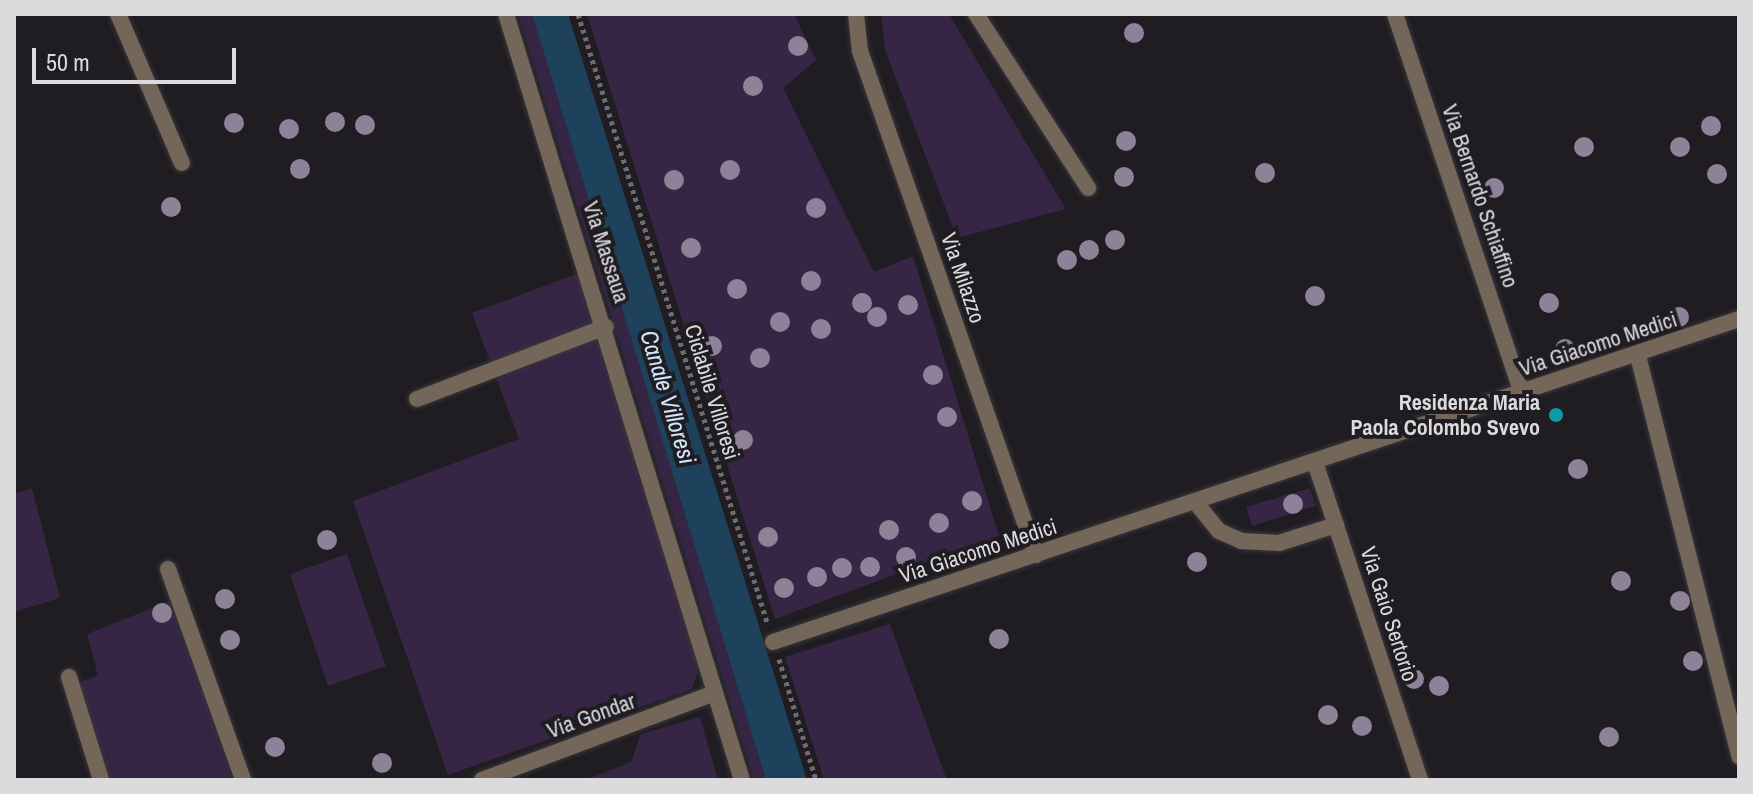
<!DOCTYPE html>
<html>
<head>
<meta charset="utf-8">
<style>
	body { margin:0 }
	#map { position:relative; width:1753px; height:794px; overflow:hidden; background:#1f1d22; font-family:"Archivo Narrow",sans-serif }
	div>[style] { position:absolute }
	.green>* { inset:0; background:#362544 }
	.water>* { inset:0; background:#1f425c }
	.path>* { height:5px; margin-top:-2.5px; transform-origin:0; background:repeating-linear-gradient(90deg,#6e6c71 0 4px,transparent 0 8px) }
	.roads { filter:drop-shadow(0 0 2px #39373c) drop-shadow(0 0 2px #39373c) }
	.service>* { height:16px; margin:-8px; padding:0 8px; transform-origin:8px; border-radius:8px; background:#746658 }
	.minor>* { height:16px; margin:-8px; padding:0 8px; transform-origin:8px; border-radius:8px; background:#746658 }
	.trees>* { width:20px; height:20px; margin:-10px; border-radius:50%; background:#8e8299 }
	.dots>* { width:22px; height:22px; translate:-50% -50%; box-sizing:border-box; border:4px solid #1f1d22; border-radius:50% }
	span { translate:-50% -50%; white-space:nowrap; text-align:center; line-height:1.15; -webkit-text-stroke:8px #1f1d22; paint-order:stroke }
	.street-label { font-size:22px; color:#dbdadd }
	.poi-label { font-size:22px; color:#dbdadd; font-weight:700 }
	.right { translate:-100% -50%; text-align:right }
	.water-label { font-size:24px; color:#d0e7fb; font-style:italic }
	.frame { position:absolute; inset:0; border:16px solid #dbdadd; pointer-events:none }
	.scale { position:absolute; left:32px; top:48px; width:204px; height:36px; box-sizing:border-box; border:4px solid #dbdadd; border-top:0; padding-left:10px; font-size:24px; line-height:28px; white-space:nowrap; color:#dbdadd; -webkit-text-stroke:6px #1f1d22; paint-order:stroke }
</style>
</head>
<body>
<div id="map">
	<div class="green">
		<i style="clip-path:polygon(518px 14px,532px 14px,766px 780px,754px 780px)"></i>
		<i style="clip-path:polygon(587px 14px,794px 14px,816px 60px,783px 88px,874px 272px,913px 256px,999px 536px,775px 619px)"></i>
		<i style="clip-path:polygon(881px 14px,949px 14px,1066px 209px,957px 238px,885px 50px)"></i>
		<i style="clip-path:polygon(579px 273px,700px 666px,692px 689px,448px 775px,353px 501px,519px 439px,472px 313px)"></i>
		<i style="clip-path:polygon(32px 488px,60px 598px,14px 612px,14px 494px)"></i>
		<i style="clip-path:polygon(1310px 488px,1316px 506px,1252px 526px,1246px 507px)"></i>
		<i style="clip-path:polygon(347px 554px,386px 666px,328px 686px,290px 574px)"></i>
		<i style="clip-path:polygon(170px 601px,233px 780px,110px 780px,79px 682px,98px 676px,87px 634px)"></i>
		<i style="clip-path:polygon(890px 624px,947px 780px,824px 780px,785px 657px)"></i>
		<i style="clip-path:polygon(700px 717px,718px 780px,585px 780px,631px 762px,641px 734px)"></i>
	</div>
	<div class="water">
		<i style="clip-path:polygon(532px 14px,568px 14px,807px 780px,766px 780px)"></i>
	</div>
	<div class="path">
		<i style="left:578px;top:14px;width:637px;rotate:72.73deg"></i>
		<i style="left:779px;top:659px;width:127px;rotate:73deg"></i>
	</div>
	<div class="roads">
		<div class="service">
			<i style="left:118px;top:14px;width:162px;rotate:66.8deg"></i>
			<i style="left:976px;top:14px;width:207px;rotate:57.2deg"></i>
			<i style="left:417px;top:399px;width:202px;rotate:-20.9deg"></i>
		</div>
		<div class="minor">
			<i style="left:506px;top:14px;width:802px;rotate:72.88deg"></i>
			<i style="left:856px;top:14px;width:37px;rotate:84deg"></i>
			<i style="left:860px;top:51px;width:534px;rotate:70.75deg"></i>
			<i style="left:1395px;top:14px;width:400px;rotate:71.5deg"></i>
			<i style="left:1638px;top:356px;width:413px;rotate:75.8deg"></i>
			<i style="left:1315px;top:462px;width:335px;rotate:71.7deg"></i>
			<i style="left:1197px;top:504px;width:35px;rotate:51deg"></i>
			<i style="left:1219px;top:531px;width:24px;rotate:24deg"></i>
			<i style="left:1241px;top:541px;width:38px;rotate:3deg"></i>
			<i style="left:1279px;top:543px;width:60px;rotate:-17.5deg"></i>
			<i style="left:168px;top:569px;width:224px;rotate:70.4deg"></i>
			<i style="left:773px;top:642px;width:1019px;rotate:-18.49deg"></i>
			<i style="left:69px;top:677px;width:108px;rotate:72.7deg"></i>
			<i style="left:482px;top:780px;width:249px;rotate:-20.5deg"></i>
		</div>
	</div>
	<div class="trees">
		<i style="left:1134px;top:33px"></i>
		<i style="left:798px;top:46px"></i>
		<i style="left:753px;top:86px"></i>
		<i style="left:335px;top:122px"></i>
		<i style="left:234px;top:123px"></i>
		<i style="left:365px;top:125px"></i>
		<i style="left:1711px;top:126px"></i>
		<i style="left:289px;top:129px"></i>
		<i style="left:1126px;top:141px"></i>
		<i style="left:1584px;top:147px"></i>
		<i style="left:1680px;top:147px"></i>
		<i style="left:300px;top:169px"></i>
		<i style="left:730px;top:170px"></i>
		<i style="left:1265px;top:173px"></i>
		<i style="left:1717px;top:174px"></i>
		<i style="left:1124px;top:177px"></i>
		<i style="left:674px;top:180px"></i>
		<i style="left:1494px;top:188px"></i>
		<i style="left:171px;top:207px"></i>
		<i style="left:816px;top:208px"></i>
		<i style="left:1115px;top:240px"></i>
		<i style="left:691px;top:248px"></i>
		<i style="left:1089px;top:250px"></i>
		<i style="left:1067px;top:260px"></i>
		<i style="left:811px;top:281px"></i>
		<i style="left:737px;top:289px"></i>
		<i style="left:1315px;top:296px"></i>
		<i style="left:862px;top:303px"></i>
		<i style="left:1549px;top:303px"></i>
		<i style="left:908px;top:305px"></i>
		<i style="left:877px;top:317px"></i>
		<i style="left:1679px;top:317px"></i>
		<i style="left:780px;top:322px"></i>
		<i style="left:821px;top:329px"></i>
		<i style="left:712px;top:346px"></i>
		<i style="left:1565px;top:349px"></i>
		<i style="left:760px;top:358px"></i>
		<i style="left:933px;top:375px"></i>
		<i style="left:947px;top:417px"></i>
		<i style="left:743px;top:440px"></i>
		<i style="left:1578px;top:469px"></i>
		<i style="left:972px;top:501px"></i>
		<i style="left:1293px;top:504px"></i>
		<i style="left:939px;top:523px"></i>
		<i style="left:889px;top:530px"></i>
		<i style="left:768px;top:537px"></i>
		<i style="left:327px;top:540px"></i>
		<i style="left:906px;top:557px"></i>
		<i style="left:1197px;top:562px"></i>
		<i style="left:870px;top:567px"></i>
		<i style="left:842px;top:568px"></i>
		<i style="left:817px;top:577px"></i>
		<i style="left:1621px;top:581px"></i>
		<i style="left:784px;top:588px"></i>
		<i style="left:225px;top:599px"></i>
		<i style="left:1680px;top:601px"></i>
		<i style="left:162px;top:613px"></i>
		<i style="left:999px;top:639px"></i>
		<i style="left:230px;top:640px"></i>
		<i style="left:1693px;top:661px"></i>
		<i style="left:1414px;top:679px"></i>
		<i style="left:1439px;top:686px"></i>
		<i style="left:1328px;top:715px"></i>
		<i style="left:1362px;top:726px"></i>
		<i style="left:1609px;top:737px"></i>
		<i style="left:275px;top:747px"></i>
		<i style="left:382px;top:763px"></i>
	</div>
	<div class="dots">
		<i style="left:1556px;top:415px;background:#0f9aa8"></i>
	</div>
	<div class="street-label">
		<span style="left:1480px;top:196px;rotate:71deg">Via Bernardo Schiaffino</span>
		<span style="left:606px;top:252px;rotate:72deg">Via Massaua</span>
		<span style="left:963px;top:278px;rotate:71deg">Via Milazzo</span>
		<span style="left:1598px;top:344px;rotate:-18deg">Via Giacomo Medici</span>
		<span style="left:712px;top:392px;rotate:73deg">Ciclabile Villoresi</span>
		<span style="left:978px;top:551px;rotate:-18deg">Via Giacomo Medici</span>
		<span style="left:1389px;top:614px;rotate:72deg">Via Gaio Sertorio</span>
		<span style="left:591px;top:716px;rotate:-20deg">Via Gondar</span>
	</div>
	<div class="poi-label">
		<span class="right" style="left:1540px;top:415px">Residenza Maria<br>Paola Colombo Svevo</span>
	</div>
	<div class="water-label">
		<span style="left:668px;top:397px;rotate:73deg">Canale Villoresi</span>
	</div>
	<div class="frame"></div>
	<div class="scale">50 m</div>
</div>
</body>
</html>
